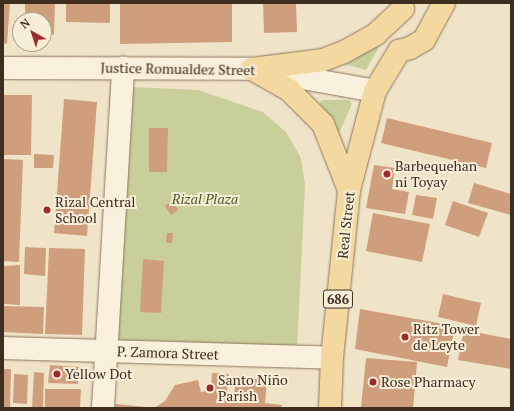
<!DOCTYPE html>
<html>
<head>
<meta charset="utf-8">
<style>
	body { margin:0 }
	#map { position:relative; width:514px; height:411px; overflow:hidden; background:#f0e4c8; font-family:"PT Serif",serif }
	div>[style] { position:absolute }
	.green>* { inset:0; background:#c9cf9b }
	.building>* { inset:0; background:#cf9f7d }
	.roads { filter:drop-shadow(0 0 1px #8d765c) drop-shadow(0 0 1px #8d765c) }
	.minor>* { height:22px; margin:-11px; padding:0 11px; transform-origin:11px; border-radius:11px; background:#faf1dc }
	.secondary>* { height:22px; margin:-11px; padding:0 11px; transform-origin:11px; border-radius:11px; background:#faf1dc }
	.primary>* { height:22px; margin:-11px; padding:0 11px; transform-origin:11px; border-radius:11px; background:#f3d9a0 }
	.dots>* { width:11px; height:11px; translate:-50% -50%; box-sizing:border-box; border:2px solid #f7eed8; border-radius:50% }
	span { translate:-50% -50%; white-space:nowrap; text-align:center; line-height:1.15; -webkit-text-stroke:4px #f7eed8; paint-order:stroke }
	.shield-label span { padding:1px 3px; background:#f7eed8; border:1px solid; border-radius:3px; -webkit-text-stroke-width:0 }
	.shield-label { font-size:13px; color:#3d2e20; font-weight:700 }
	.street-label { font-size:14px; color:#3d2e20 }
	.poi-label { font-size:14px; color:#3d2e20 }
	.left { translate:0 -50%; text-align:left }
	.park-label { font-size:14px; color:#4d5a26; font-style:italic }
	.frame { position:absolute; inset:0; border:4px solid #3d2e20; pointer-events:none }
	.north { position:absolute; left:12px; top:12px; width:40px; height:40px; box-sizing:border-box; background:#f7eed8; border:1px solid #ada18e; border-radius:50%; rotate:321deg; font-size:11px; font-weight:700; line-height:16px; text-align:center; color:#3d2e20 }
	.north::after { content:''; display:block; margin:auto; width:14px; height:18px; background:#9e2a2b; clip-path:polygon(50% 0,100% 100%,50% 72%,0 100%) }
</style>
</head>
<body>
<div id="map">
	<div class="green">
		<i style="clip-path:polygon(376px 42px,379px 47px,366px 70px,340px 63px)"></i>
		<i style="clip-path:polygon(110px 86px,198px 90px,263px 112px,286px 132px,301px 158px,305px 185px,297px 349px,101px 343px)"></i>
		<i style="clip-path:polygon(321px 100px,349px 100px,352px 104px,339px 133px,320px 105px)"></i>
	</div>
	<div class="building">
		<i style="clip-path:polygon(3px 3px,10px 3px,7px 44px,3px 43px)"></i>
		<i style="clip-path:polygon(25px 3px,55px 3px,54px 35px,44px 34px,44px 20px,25px 20px)"></i>
		<i style="clip-path:polygon(66px 3px,110px 3px,110px 23px,66px 22px)"></i>
		<i style="clip-path:polygon(120px 3px,232px 3px,232px 42px,120px 44px)"></i>
		<i style="clip-path:polygon(263px 3px,296px 3px,297px 32px,264px 33px)"></i>
		<i style="clip-path:polygon(3px 95px,32px 95px,31px 155px,3px 155px)"></i>
		<i style="clip-path:polygon(64px 99px,97px 102px,87px 236px,54px 233px)"></i>
		<i style="clip-path:polygon(387px 118px,492px 143px,486px 168px,381px 143px)"></i>
		<i style="clip-path:polygon(149px 128px,168px 128px,167px 172px,149px 172px)"></i>
		<i style="clip-path:polygon(34px 154px,54px 155px,53px 168px,34px 168px)"></i>
		<i style="clip-path:polygon(3px 159px,23px 160px,19px 262px,3px 261px)"></i>
		<i style="clip-path:polygon(374px 165px,395px 168px,392px 189px,409px 192px,405px 214px,366px 208px)"></i>
		<i style="clip-path:polygon(474px 183px,511px 194px,511px 215px,468px 203px)"></i>
		<i style="clip-path:polygon(416px 195px,437px 198px,433px 219px,412px 215px)"></i>
		<i style="clip-path:polygon(172px 201px,178px 210px,171px 215px,165px 206px)"></i>
		<i style="clip-path:polygon(453px 201px,488px 213px,479px 237px,445px 225px)"></i>
		<i style="clip-path:polygon(373px 213px,430px 224px,422px 262px,366px 251px)"></i>
		<i style="clip-path:polygon(167px 233px,173px 233px,172px 243px,166px 243px)"></i>
		<i style="clip-path:polygon(25px 247px,46px 248px,45px 276px,24px 274px)"></i>
		<i style="clip-path:polygon(49px 248px,85px 249px,82px 335px,45px 334px)"></i>
		<i style="clip-path:polygon(143px 259px,164px 261px,161px 313px,140px 312px)"></i>
		<i style="clip-path:polygon(20px 265px,20px 305px,3px 304px,3px 266px)"></i>
		<i style="clip-path:polygon(443px 294px,481px 303px,476px 326px,438px 317px)"></i>
		<i style="clip-path:polygon(3px 306px,44px 307px,43px 334px,3px 332px)"></i>
		<i style="clip-path:polygon(360px 309px,455px 326px,447px 367px,355px 349px)"></i>
		<i style="clip-path:polygon(464px 330px,511px 339px,511px 369px,458px 360px)"></i>
		<i style="clip-path:polygon(366px 358px,417px 362px,413px 408px,361px 407px)"></i>
		<i style="clip-path:polygon(50px 365px,79px 367px,78px 384px,48px 383px)"></i>
		<i style="clip-path:polygon(3px 369px,11px 369px,10px 408px,3px 408px)"></i>
		<i style="clip-path:polygon(34px 372px,44px 373px,43px 408px,32px 408px)"></i>
		<i style="clip-path:polygon(212px 373px,229px 374px,227px 391px,234px 396px,236px 377px,267px 380px,265px 403px,282px 405px,281px 408px,154px 408px,165px 401px,175px 385px,198px 380px,201px 392px,211px 390px)"></i>
		<i style="clip-path:polygon(14px 374px,28px 375px,27px 404px,13px 403px)"></i>
		<i style="clip-path:polygon(45px 389px,81px 389px,80px 408px,45px 407px)"></i>
		<i style="clip-path:polygon(116px 404px,147px 407px,147px 408px,115px 408px)"></i>
	</div>
	<div class="roads">
		<div class="minor">
			<i style="left:3px;top:348px;width:329px;rotate:1.7deg"></i>
			<i style="left:103px;top:408px;width:341px;rotate:-86.6deg"></i>
		</div>
		<div class="secondary">
			<i style="left:3px;top:68px;width:249px;rotate:0.2deg"></i>
			<i style="left:252px;top:69px;width:125px;rotate:10.1deg"></i>
		</div>
		<div class="primary">
			<i style="left:399px;top:51px;width:11px;rotate:-15deg"></i>
			<i style="left:410px;top:48px;width:16px;rotate:-30deg"></i>
			<i style="left:424px;top:40px;width:42px;rotate:-61.6deg"></i>
			<i style="left:252px;top:69px;width:72px;rotate:-7.2deg"></i>
			<i style="left:323px;top:60px;width:22px;rotate:-21deg"></i>
			<i style="left:344px;top:52px;width:37px;rotate:-29deg"></i>
			<i style="left:376px;top:34px;width:37px;rotate:-43deg"></i>
			<i style="left:252px;top:69px;width:43px;rotate:29.6deg"></i>
			<i style="left:289px;top:90px;width:48px;rotate:45deg"></i>
			<i style="left:323px;top:124px;width:71px;rotate:68.5deg"></i>
			<i style="left:330px;top:408px;width:50px;rotate:-87.7deg"></i>
			<i style="left:332px;top:358px;width:169px;rotate:-84.2deg"></i>
			<i style="left:349px;top:190px;width:102px;rotate:-75.3deg"></i>
			<i style="left:375px;top:91px;width:47px;rotate:-59deg"></i>
		</div>
	</div>
	<div class="dots">
		<i style="left:387px;top:174px;background:#9e2a2b"></i>
		<i style="left:47px;top:210px;background:#9e2a2b"></i>
		<i style="left:405px;top:337px;background:#9e2a2b"></i>
		<i style="left:57px;top:374px;background:#9e2a2b"></i>
		<i style="left:373px;top:382px;background:#9e2a2b"></i>
		<i style="left:210px;top:388px;background:#9e2a2b"></i>
	</div>
	<div class="shield-label">
		<span style="left:338px;top:299px">686</span>
	</div>
	<div class="street-label">
		<span style="left:178px;top:69px;rotate:1deg">Justice Romualdez Street</span>
		<span style="left:346px;top:225px;rotate:-84deg">Real Street</span>
		<span style="left:168px;top:353px;rotate:2deg">P. Zamora Street</span>
	</div>
	<div class="poi-label">
		<span class="left" style="left:395px;top:174px">Barbequehan<br>ni Toyay</span>
		<span class="left" style="left:55px;top:210px">Rizal Central<br>School</span>
		<span class="left" style="left:413px;top:337px">Ritz Tower<br>de Leyte</span>
		<span class="left" style="left:65px;top:374px">Yellow Dot</span>
		<span class="left" style="left:218px;top:388px">Santo Niño<br>Parish</span>
		<span class="left" style="left:381px;top:382px">Rose Pharmacy</span>
	</div>
	<div class="park-label">
		<span style="left:205px;top:199px">Rizal Plaza</span>
	</div>
	<div class="frame"></div>
	<div class="north">N</div>
</div>
</body>
</html>
